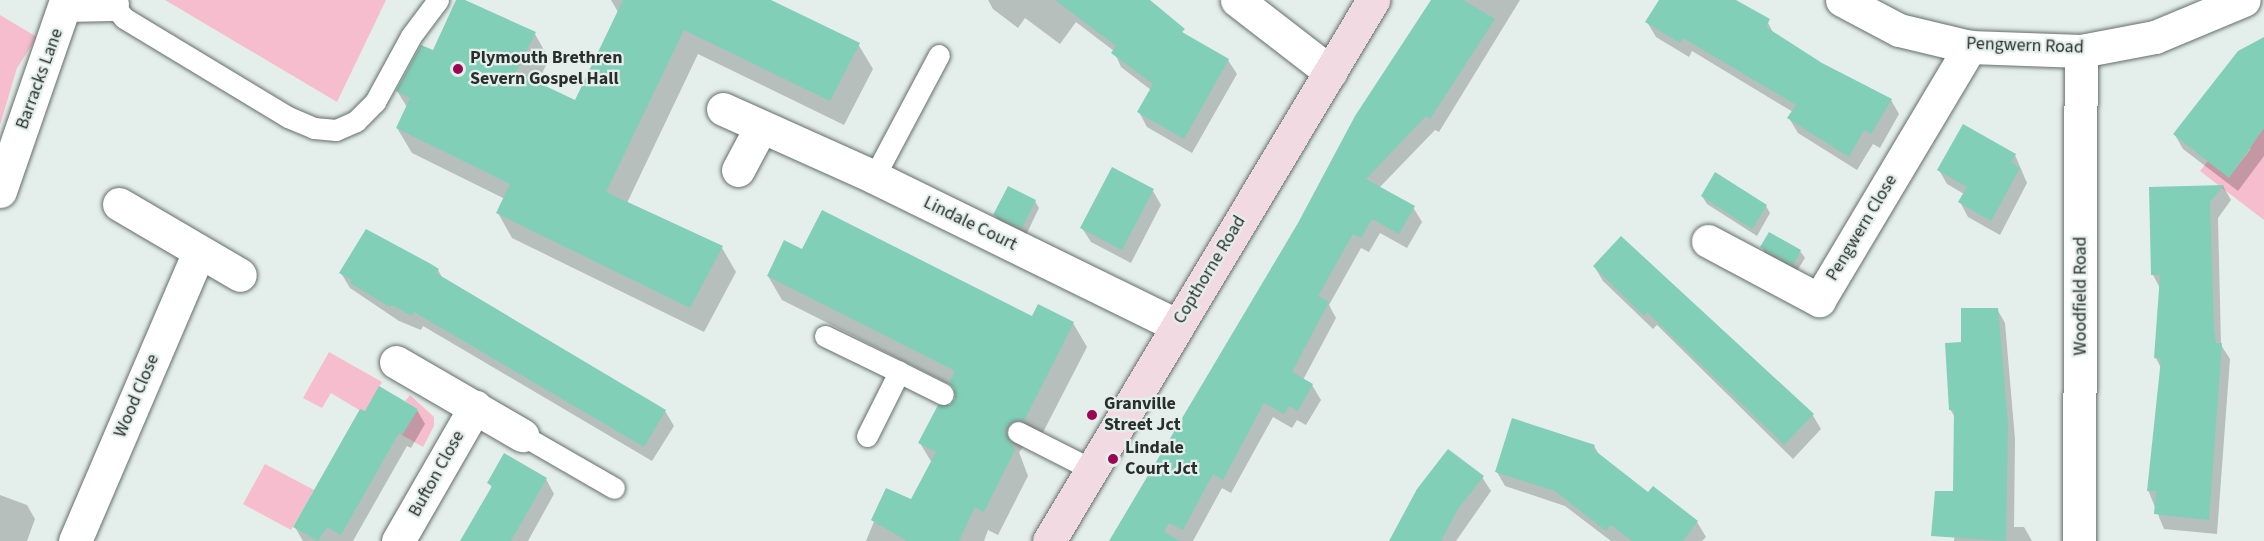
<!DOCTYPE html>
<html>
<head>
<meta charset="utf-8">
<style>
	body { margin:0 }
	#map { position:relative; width:2264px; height:541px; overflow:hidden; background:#e4efeb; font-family:"Source Sans 3",sans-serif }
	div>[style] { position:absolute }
	.green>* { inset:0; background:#f6bdcf }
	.shadow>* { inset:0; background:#0003 }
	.building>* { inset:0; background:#82cfb7 }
	.roads { filter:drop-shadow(0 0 2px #656e6a) drop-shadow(0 0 2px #656e6a) }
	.lane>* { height:21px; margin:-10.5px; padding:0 10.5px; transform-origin:10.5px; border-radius:10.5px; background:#fff }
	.street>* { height:33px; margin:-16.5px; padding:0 16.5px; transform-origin:16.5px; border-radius:16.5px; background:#fff }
	.secondary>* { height:33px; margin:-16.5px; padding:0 16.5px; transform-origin:16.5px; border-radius:16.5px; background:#f2dae2 }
	.dots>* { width:16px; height:16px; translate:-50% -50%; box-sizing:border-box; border:3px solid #e4efeb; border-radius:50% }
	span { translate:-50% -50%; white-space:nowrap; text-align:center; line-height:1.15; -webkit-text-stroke:4.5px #e4efeb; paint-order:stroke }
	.street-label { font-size:18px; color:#2a2e2c }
	.poi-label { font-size:18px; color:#2a2e2c; font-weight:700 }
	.left { translate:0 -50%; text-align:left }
</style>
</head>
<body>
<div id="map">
	<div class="green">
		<i style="clip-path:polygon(165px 0,386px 0,337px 102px)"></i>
		<i style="clip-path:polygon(0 15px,37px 37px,17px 68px,0 125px)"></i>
		<i style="clip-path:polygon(2264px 128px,2264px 220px,2200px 171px,2208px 161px,2229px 177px,2251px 149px,2234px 135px,2252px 143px)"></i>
		<i style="clip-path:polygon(329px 352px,382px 382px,364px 413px,331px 393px,322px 408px,303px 398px)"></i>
		<i style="clip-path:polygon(410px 395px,434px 417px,434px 426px,423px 447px,402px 435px,418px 409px,405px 401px)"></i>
		<i style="clip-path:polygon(265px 464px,314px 490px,291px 530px,243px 504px)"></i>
	</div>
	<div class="shadow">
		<i style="clip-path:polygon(458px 0,535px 34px,549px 59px,537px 84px,575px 102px,618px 12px,611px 0,767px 0,858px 44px,873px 69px,844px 125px,698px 54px,627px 203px,722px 248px,736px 272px,704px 332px,512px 238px,498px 213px,505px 199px,412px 153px,397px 128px,407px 107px,397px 91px,433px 52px)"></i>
		<i style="clip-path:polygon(988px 0,1146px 0,1188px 37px,1228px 60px,1237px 74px,1192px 153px,1147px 127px,1139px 112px,1151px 90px,1121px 67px,1114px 51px,1076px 22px,1060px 44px,1025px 18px,1018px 28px,993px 9px)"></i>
		<i style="clip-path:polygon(1433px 0,1520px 0,1439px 132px,1435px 130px,1379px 188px,1413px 207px,1422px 222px,1407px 248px,1380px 233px,1369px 252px,1361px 248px,1329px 305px,1336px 318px,1303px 380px,1312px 385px,1321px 400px,1306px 425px,1297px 420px,1292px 428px,1273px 417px,1231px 493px,1222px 488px,1193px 541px,1111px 541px)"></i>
		<i style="clip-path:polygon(1660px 0,1729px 0,1768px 23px,1774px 34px,1822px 64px,1891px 100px,1899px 114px,1880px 148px,1873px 144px,1857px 170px,1798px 133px,1789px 118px,1793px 112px,1692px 51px,1689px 57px,1656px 37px,1647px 22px)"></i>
		<i style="clip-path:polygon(2264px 39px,2264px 156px,2238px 191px,2183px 149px,2175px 135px)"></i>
		<i style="clip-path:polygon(2015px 155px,2027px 183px,2000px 235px,1968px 217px,1960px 202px,1964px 194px,1947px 184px,1939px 170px)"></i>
		<i style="clip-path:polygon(2223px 186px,2231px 200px,2218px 218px,2221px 345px,2230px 359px,2217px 534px,2164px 529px,2148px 490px,2161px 368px,2156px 358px,2160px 288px,2153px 275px,2150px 188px)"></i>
		<i style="clip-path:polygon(1153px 191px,1161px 205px,1131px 263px,1091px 242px,1082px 228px)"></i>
		<i style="clip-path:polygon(1702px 196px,1766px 206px,1770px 213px,1757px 236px,1707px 204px)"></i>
		<i style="clip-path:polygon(1035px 201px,1039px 208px,1026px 235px,999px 222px,995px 215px)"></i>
		<i style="clip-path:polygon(1762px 247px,1800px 251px,1805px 258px,1797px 271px,1766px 255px)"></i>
		<i style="clip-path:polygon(803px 251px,1033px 318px,1073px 323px,1087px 347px,1037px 444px,1025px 445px,1019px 452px,1028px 476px,998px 535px,988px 530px,984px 541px,866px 541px,887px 490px,911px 501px,932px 463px,920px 443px,956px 400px,956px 391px,953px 386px,782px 300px,768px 276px)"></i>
		<i style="clip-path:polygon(1594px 266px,1812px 414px,1821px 429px,1793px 459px,1657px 325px,1653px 329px,1603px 281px)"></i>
		<i style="clip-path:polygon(438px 270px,443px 279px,665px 411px,674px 426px,652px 461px,423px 326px,421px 330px,399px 321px,350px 288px,341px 273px)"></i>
		<i style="clip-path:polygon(1997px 309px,2005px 323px,2015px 439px,2014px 527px,2024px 527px,2032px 541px,1954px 541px,1957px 514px,1956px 419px,1950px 409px,1963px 344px)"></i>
		<i style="clip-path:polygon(417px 410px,425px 424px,411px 448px,407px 446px,353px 541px,303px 541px,295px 527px)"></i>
		<i style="clip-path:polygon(1594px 446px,1600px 456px,1648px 494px,1653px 488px,1697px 522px,1706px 537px,1702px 541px,1611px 541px,1565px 506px,1505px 486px,1497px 472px)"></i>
		<i style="clip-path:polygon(1482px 477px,1491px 491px,1456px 541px,1391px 541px)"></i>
		<i style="clip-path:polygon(546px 479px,554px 494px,528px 541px,462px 541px,492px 488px,489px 483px)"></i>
		<i style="clip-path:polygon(0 495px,27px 505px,35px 519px,27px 541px,0 541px)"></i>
	</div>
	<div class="building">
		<i style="clip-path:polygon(456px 0,465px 0,536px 32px,516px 72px,575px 100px,623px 0,771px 0,860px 43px,830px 101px,684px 30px,606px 192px,723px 246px,690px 308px,496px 213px,510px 184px,396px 128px,410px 98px,396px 91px,421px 45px,433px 50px)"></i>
		<i style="clip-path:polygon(1055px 0,1150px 0,1185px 29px,1182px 32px,1229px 59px,1184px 139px,1137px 112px,1153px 84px,1111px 53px,1116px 46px)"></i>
		<i style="clip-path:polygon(1431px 0,1463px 0,1495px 19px,1430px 119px,1426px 116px,1366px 179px,1415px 206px,1399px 234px,1372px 219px,1361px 238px,1353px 234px,1318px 296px,1329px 302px,1292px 372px,1313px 384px,1298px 411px,1289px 406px,1284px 414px,1264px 403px,1223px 480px,1213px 474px,1183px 530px,1169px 523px,1164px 532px,1180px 541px,1109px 541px,1298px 223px,1355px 116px)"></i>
		<i style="clip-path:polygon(1659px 0,1736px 0,1770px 19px,1766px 27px,1822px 63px,1892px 99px,1871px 134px,1864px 130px,1849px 157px,1787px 118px,1796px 105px,1683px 38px,1680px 43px,1645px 22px)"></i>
		<i style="clip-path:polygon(2264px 37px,2264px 128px,2229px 178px,2173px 134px,2238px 51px)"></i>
		<i style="clip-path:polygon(1963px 124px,2016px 154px,2011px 162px,2020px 168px,1991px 221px,1958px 202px,1967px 187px,1937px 170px)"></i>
		<i style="clip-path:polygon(1112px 167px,1154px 189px,1122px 250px,1080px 228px)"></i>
		<i style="clip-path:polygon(1715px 172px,1767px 205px,1752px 229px,1701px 196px)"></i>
		<i style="clip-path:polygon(2224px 185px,2210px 202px,2214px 329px,2216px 343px,2222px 343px,2209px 520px,2154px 514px,2156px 491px,2147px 491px,2161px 359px,2154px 358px,2160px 275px,2151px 275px,2149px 187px)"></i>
		<i style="clip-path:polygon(1008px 186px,1036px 200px,1022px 228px,993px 215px)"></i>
		<i style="clip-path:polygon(822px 210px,1032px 316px,1038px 304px,1074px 322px,1024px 421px,1017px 419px,1007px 426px,1005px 433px,1015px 450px,984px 512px,975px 507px,959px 541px,907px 541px,871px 520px,886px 488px,911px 499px,936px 452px,918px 443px,938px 405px,950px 405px,955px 399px,954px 388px,949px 383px,955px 371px,767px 276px,784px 240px,802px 249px)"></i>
		<i style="clip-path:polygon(366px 229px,431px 264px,439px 269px,436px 273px,666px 410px,644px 447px,414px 312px,412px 316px,392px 305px,390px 307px,350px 283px,352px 280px,339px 273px)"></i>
		<i style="clip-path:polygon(1769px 232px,1801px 250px,1793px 265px,1760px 247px)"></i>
		<i style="clip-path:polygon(1621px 236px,1814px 414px,1784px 445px,1647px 312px,1644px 316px,1593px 266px)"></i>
		<i style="clip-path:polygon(1961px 308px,1998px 308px,2008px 424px,2006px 541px,1931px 536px,1935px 491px,1953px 491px,1954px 410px,1949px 410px,1945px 343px,1961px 342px)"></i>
		<i style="clip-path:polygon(379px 386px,418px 409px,402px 435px,399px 433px,341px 535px,327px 527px,318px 541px,293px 527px,360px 409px,365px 411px)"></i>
		<i style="clip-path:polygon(1512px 418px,1595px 445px,1593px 449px,1648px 492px,1653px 486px,1698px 521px,1683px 541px,1632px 541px,1611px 525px,1606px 531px,1555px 491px,1495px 472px)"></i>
		<i style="clip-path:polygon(1448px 449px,1484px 476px,1458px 509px,1441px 541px,1389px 541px,1417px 489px)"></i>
		<i style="clip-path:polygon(504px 453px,547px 478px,511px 541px,460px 541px,492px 486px,487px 483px)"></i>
	</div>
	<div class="roads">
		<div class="lane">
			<i style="left:112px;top:4px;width:18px;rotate:49deg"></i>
			<i style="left:124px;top:18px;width:192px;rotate:31.1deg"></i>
			<i style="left:288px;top:117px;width:28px;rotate:23deg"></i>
			<i style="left:314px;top:128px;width:22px;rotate:5deg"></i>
			<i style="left:336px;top:130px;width:22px;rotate:-24deg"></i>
			<i style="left:356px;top:121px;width:27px;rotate:-45deg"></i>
			<i style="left:375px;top:102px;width:75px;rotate:-61.4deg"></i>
			<i style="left:411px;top:36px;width:45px;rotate:-53.1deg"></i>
			<i style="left:874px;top:177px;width:138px;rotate:-62deg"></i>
			<i style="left:825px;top:336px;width:82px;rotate:25.9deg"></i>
			<i style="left:1018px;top:432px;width:82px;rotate:26.9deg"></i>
			<i style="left:522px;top:435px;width:106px;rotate:29.9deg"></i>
			<i style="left:867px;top:436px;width:72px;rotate:-63.4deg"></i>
			<i style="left:899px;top:372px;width:49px;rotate:26.6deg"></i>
		</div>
		<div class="street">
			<i style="left:1237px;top:0;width:118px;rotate:37.7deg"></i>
			<i style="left:1842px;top:0;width:64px;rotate:27.8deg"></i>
			<i style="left:1899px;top:30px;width:73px;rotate:13.5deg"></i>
			<i style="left:1970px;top:47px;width:111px;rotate:2.1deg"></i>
			<i style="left:2081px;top:51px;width:75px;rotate:-10.7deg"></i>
			<i style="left:2155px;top:37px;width:96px;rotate:-22.6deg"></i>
			<i style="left:66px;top:5px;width:46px;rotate:-1.2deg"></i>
			<i style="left:723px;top:109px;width:166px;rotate:24.2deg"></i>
			<i style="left:874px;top:177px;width:336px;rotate:26.1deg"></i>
			<i style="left:738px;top:170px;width:49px;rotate:-61.9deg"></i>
			<i style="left:0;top:191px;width:202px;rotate:-70.9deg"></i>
			<i style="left:119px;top:204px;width:140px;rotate:30.4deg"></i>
			<i style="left:1708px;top:241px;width:126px;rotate:28deg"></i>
			<i style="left:1819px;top:300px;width:295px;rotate:-59.2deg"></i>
			<i style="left:396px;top:362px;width:146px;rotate:30.1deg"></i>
			<i style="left:75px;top:541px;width:315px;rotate:-66.8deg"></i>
			<i style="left:398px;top:541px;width:155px;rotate:-60.1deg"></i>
			<i style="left:2079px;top:541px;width:490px;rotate:-89.8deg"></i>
		</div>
		<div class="secondary">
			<i style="left:1049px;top:541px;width:631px;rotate:-59.08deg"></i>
		</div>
	</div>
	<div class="dots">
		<i style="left:458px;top:69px;background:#9c0755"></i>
		<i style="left:1092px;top:415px;background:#9c0755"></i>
		<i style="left:1113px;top:459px;background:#9c0755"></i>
	</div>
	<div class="street-label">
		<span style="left:2025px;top:46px;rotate:2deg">Pengwern Road</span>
		<span style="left:40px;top:79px;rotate:-70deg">Barracks Lane</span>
		<span style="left:970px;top:224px;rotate:26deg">Lindale Court</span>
		<span style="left:1862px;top:228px;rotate:-59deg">Pengwern Close</span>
		<span style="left:1210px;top:270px;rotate:-59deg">Copthorne Road</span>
		<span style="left:2081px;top:296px;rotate:-90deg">Woodfield Road</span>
		<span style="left:137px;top:396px;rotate:-67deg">Wood Close</span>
		<span style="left:437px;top:474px;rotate:-61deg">Bufton Close</span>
	</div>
	<div class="poi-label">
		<span class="left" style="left:470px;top:69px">Plymouth Brethren<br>Severn Gospel Hall</span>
		<span class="left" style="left:1104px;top:415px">Granville<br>Street Jct</span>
		<span class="left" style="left:1125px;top:459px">Lindale<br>Court Jct</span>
	</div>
</div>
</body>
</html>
